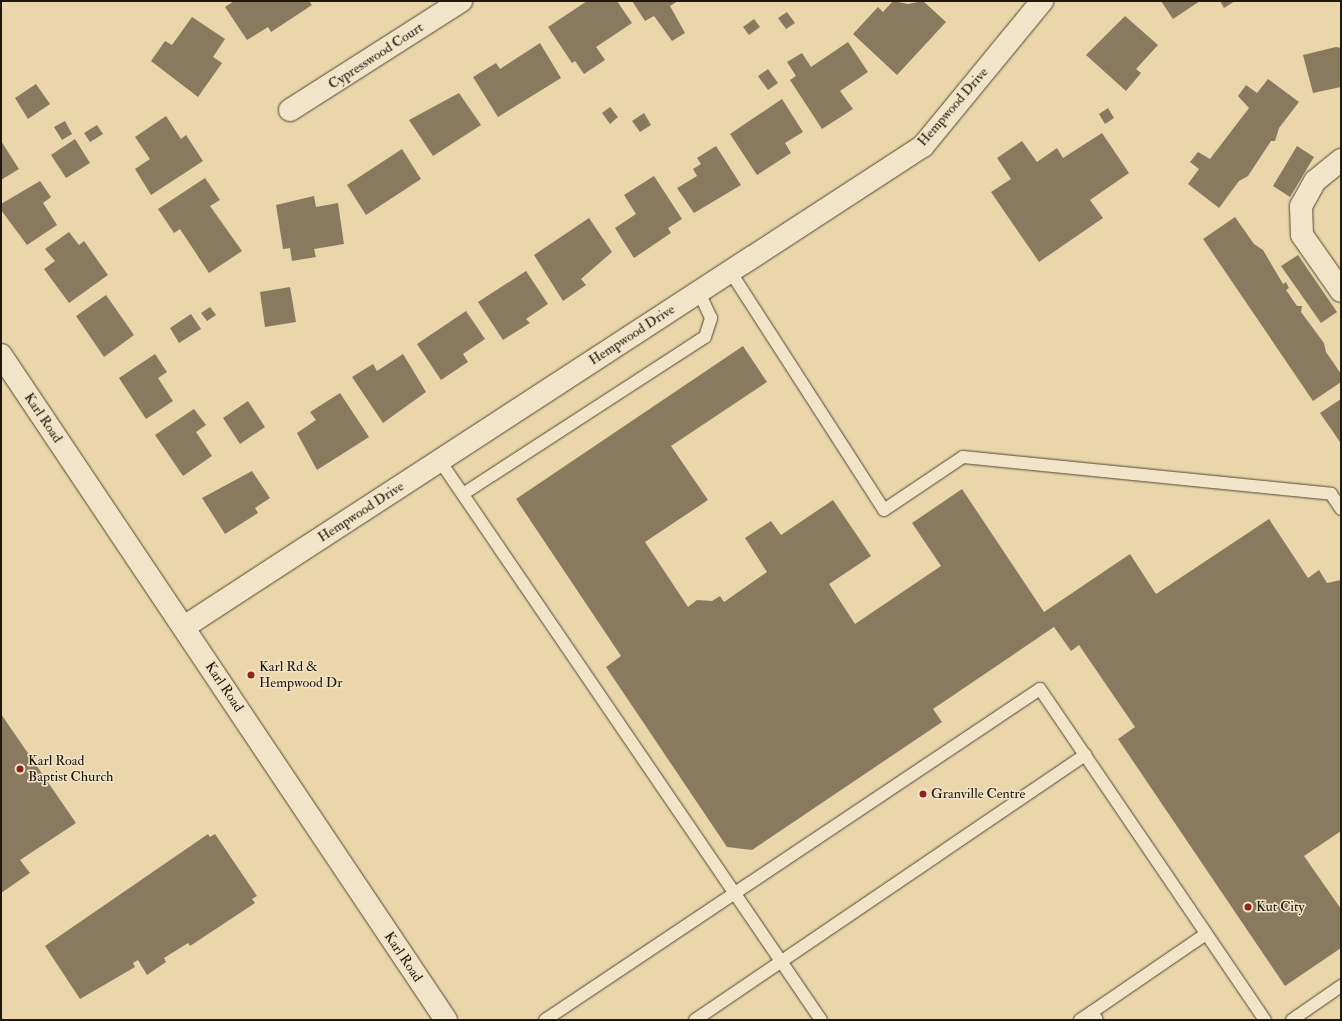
<!DOCTYPE html>
<html>
<head>
<meta charset="utf-8">
<style>
	body { margin:0 }
	#map { position:relative; width:1342px; height:1021px; overflow:hidden; background:#ead6aa; font-family:"IM FELL Double Pica",serif }
	div>[style] { position:absolute }
	.building>* { inset:0; background:#897a5f }
	.roads { filter:drop-shadow(0 0 1px #524734) drop-shadow(0 0 1px #524734) }
	.service>* { height:12px; margin:-6px; padding:0 6px; transform-origin:6px; border-radius:6px; background:#f1e4c8 }
	.minor>* { height:22px; margin:-11px; padding:0 11px; transform-origin:11px; border-radius:11px; background:#f1e4c8 }
	.secondary>* { height:22px; margin:-11px; padding:0 11px; transform-origin:11px; border-radius:11px; background:#f1e4c8 }
	.dots>* { width:11px; height:11px; translate:-50% -50%; box-sizing:border-box; border:2px solid #f1e4c8; border-radius:50% }
	span { translate:-50% -50%; white-space:nowrap; text-align:center; line-height:1.15; -webkit-text-stroke:3px #f1e4c8; paint-order:stroke }
	.street-label { font-size:14px; color:#20170d }
	.poi-label { font-size:14px; color:#20170d }
	.left { translate:0 -50%; text-align:left }
	.frame { position:absolute; inset:0; border:2px solid #20170d; pointer-events:none }
</style>
</head>
<body>
<div id="map">
	<div class="building">
		<i style="clip-path:polygon(234px 1px,309px 1px,312px 5px,271px 32px,268px 27px,247px 40px,225px 7px)"></i>
		<i style="clip-path:polygon(587px 1px,617px 1px,632px 23px,596px 47px,605px 60px,584px 74px,575px 61px,572px 63px,548px 27px)"></i>
		<i style="clip-path:polygon(632px 1px,678px 1px,670px 6px,685px 33px,672px 41px,654px 16px,645px 21px)"></i>
		<i style="clip-path:polygon(893px 1px,908px 4px,923px 1px,946px 22px,897px 75px,853px 34px,878px 7px,883px 12px)"></i>
		<i style="clip-path:polygon(1161px 1px,1200px 1px,1173px 19px)"></i>
		<i style="clip-path:polygon(1220px 1px,1235px 1px,1224px 8px)"></i>
		<i style="clip-path:polygon(787px 12px,795px 23px,786px 29px,778px 18px)"></i>
		<i style="clip-path:polygon(1125px 16px,1158px 45px,1136px 69px,1141px 73px,1126px 91px,1086px 55px)"></i>
		<i style="clip-path:polygon(192px 17px,225px 39px,213px 57px,222px 63px,198px 97px,151px 61px,165px 41px,172px 45px)"></i>
		<i style="clip-path:polygon(754px 19px,760px 27px,749px 35px,743px 27px)"></i>
		<i style="clip-path:polygon(848px 42px,868px 72px,840px 91px,853px 109px,822px 129px,790px 80px,796px 76px,787px 62px,802px 53px,811px 67px)"></i>
		<i style="clip-path:polygon(540px 43px,561px 78px,498px 117px,473px 77px,496px 63px,500px 69px)"></i>
		<i style="clip-path:polygon(1336px 47px,1341px 48px,1341px 87px,1313px 93px,1303px 55px)"></i>
		<i style="clip-path:polygon(768px 69px,778px 83px,768px 90px,758px 76px)"></i>
		<i style="clip-path:polygon(1268px 79px,1299px 102px,1279px 128px,1275px 141px,1271px 141px,1248px 176px,1239px 181px,1219px 208px,1188px 184px,1199px 169px,1190px 162px,1198px 152px,1210px 159px,1249px 108px,1238px 96px,1246px 85px,1257px 93px)"></i>
		<i style="clip-path:polygon(36px 84px,50px 104px,28px 119px,15px 98px)"></i>
		<i style="clip-path:polygon(459px 93px,481px 125px,433px 156px,409px 120px)"></i>
		<i style="clip-path:polygon(782px 99px,803px 132px,785px 143px,791px 153px,757px 175px,730px 134px)"></i>
		<i style="clip-path:polygon(610px 107px,618px 117px,610px 124px,602px 113px)"></i>
		<i style="clip-path:polygon(1108px 108px,1114px 118px,1105px 124px,1099px 114px)"></i>
		<i style="clip-path:polygon(644px 113px,651px 125px,640px 132px,632px 121px)"></i>
		<i style="clip-path:polygon(166px 116px,181px 139px,186px 135px,203px 161px,151px 195px,135px 169px,150px 159px,135px 137px)"></i>
		<i style="clip-path:polygon(65px 121px,72px 134px,62px 140px,54px 127px)"></i>
		<i style="clip-path:polygon(97px 125px,103px 134px,90px 142px,84px 133px)"></i>
		<i style="clip-path:polygon(1102px 133px,1129px 173px,1090px 200px,1103px 218px,1039px 262px,991px 192px,1011px 179px,997px 158px,1022px 141px,1037px 162px,1057px 148px,1063px 158px)"></i>
		<i style="clip-path:polygon(75px 139px,90px 163px,66px 178px,51px 155px)"></i>
		<i style="clip-path:polygon(1px 141px,19px 169px,1px 180px)"></i>
		<i style="clip-path:polygon(716px 146px,741px 185px,694px 213px,677px 188px,697px 176px,693px 169px,701px 164px,697px 158px)"></i>
		<i style="clip-path:polygon(1297px 146px,1314px 157px,1290px 197px,1273px 186px)"></i>
		<i style="clip-path:polygon(402px 149px,421px 179px,366px 215px,347px 185px)"></i>
		<i style="clip-path:polygon(654px 176px,682px 219px,668px 228px,671px 233px,634px 258px,615px 228px,636px 214px,624px 195px)"></i>
		<i style="clip-path:polygon(205px 178px,220px 200px,210px 206px,242px 251px,209px 273px,180px 229px,174px 233px,158px 209px)"></i>
		<i style="clip-path:polygon(40px 181px,51px 197px,43px 203px,57px 225px,27px 245px,1px 210px,1px 204px)"></i>
		<i style="clip-path:polygon(314px 196px,316px 207px,338px 203px,344px 244px,314px 249px,316px 257px,292px 261px,290px 248px,283px 249px,276px 205px)"></i>
		<i style="clip-path:polygon(1235px 217px,1254px 244px,1263px 250px,1283px 284px,1286px 282px,1289px 288px,1286px 290px,1297px 306px,1302px 306px,1301px 312px,1324px 343px,1326px 352px,1341px 374px,1341px 382px,1313px 401px,1203px 239px)"></i>
		<i style="clip-path:polygon(589px 218px,612px 252px,581px 279px,586px 285px,563px 301px,534px 255px)"></i>
		<i style="clip-path:polygon(69px 232px,79px 245px,84px 241px,108px 275px,69px 303px,44px 269px,55px 261px,45px 249px)"></i>
		<i style="clip-path:polygon(1298px 255px,1337px 312px,1321px 323px,1281px 266px)"></i>
		<i style="clip-path:polygon(526px 271px,548px 304px,526px 319px,530px 323px,503px 340px,478px 302px)"></i>
		<i style="clip-path:polygon(290px 287px,296px 322px,265px 327px,260px 292px)"></i>
		<i style="clip-path:polygon(106px 295px,134px 335px,104px 357px,76px 316px)"></i>
		<i style="clip-path:polygon(210px 307px,216px 315px,207px 321px,201px 313px)"></i>
		<i style="clip-path:polygon(466px 311px,485px 339px,463px 354px,468px 362px,441px 380px,417px 344px)"></i>
		<i style="clip-path:polygon(191px 314px,201px 329px,179px 343px,170px 328px)"></i>
		<i style="clip-path:polygon(743px 346px,767px 382px,671px 446px,708px 500px,645px 542px,688px 607px,697px 600px,712px 601px,720px 596px,724px 602px,767px 572px,745px 538px,771px 521px,781px 535px,833px 500px,871px 556px,829px 584px,855px 624px,941px 566px,912px 523px,962px 489px,1044px 612px,1130px 554px,1156px 594px,1269px 519px,1308px 578px,1319px 570px,1327px 583px,1341px 580px,1341px 831px,1304px 856px,1341px 909px,1341px 948px,1285px 986px,1118px 739px,1135px 727px,1079px 645px,1071px 651px,1054px 627px,933px 709px,942px 722px,752px 850px,727px 847px,606px 667px,621px 656px,516px 499px)"></i>
		<i style="clip-path:polygon(155px 354px,167px 372px,158px 378px,173px 401px,146px 419px,119px 378px)"></i>
		<i style="clip-path:polygon(403px 354px,426px 392px,383px 423px,352px 377px,373px 364px,377px 371px)"></i>
		<i style="clip-path:polygon(340px 393px,369px 437px,317px 470px,297px 433px,316px 420px,310px 412px)"></i>
		<i style="clip-path:polygon(1341px 399px,1341px 441px,1340px 442px,1320px 413px)"></i>
		<i style="clip-path:polygon(248px 401px,265px 427px,240px 444px,223px 418px)"></i>
		<i style="clip-path:polygon(194px 409px,206px 425px,196px 432px,212px 456px,183px 476px,155px 435px)"></i>
		<i style="clip-path:polygon(252px 471px,270px 498px,255px 508px,258px 513px,225px 534px,202px 498px)"></i>
		<i style="clip-path:polygon(1px 714px,76px 823px,20px 860px,30px 873px,1px 893px)"></i>
		<i style="clip-path:polygon(208px 834px,210px 837px,215px 834px,257px 896px,252px 899px,255px 903px,190px 946px,188px 943px,164px 958px,166px 962px,147px 975px,138px 960px,133px 963px,135px 967px,80px 999px,45px 946px)"></i>
	</div>
	<div class="roads">
		<div class="service">
			<i style="left:730px;top:271px;width:284px;rotate:57.2deg"></i>
			<i style="left:884px;top:510px;width:95px;rotate:-33.9deg"></i>
			<i style="left:963px;top:457px;width:370px;rotate:5.7deg"></i>
			<i style="left:1331px;top:494px;width:18px;rotate:56deg"></i>
			<i style="left:440px;top:461px;width:676px;rotate:55.72deg"></i>
			<i style="left:463px;top:494px;width:288px;rotate:-33deg"></i>
			<i style="left:705px;top:337px;width:20px;rotate:-72deg"></i>
			<i style="left:711px;top:318px;width:29px;rotate:-115deg"></i>
			<i style="left:1092px;top:1012px;width:138px;rotate:-34.4deg"></i>
			<i style="left:545px;top:1020px;width:595px;rotate:-33.77deg"></i>
			<i style="left:1040px;top:689px;width:400px;rotate:55.8deg"></i>
			<i style="left:695px;top:1020px;width:472px;rotate:-34.2deg"></i>
			<i style="left:1080px;top:1020px;width:14px;rotate:-34deg"></i>
			<i style="left:1092px;top:1012px;width:9px;rotate:58deg"></i>
			<i style="left:1292px;top:1020px;width:60px;rotate:-34.8deg"></i>
		</div>
		<div class="minor">
			<i style="left:290px;top:110px;width:203px;rotate:-32.5deg"></i>
			<i style="left:1341px;top:160px;width:33px;rotate:141deg"></i>
			<i style="left:1315px;top:181px;width:29px;rotate:119deg"></i>
			<i style="left:1301px;top:206px;width:29px;rotate:88deg"></i>
			<i style="left:1302px;top:235px;width:68px;rotate:55.1deg"></i>
			<i style="left:184px;top:627px;width:882px;rotate:-33.06deg"></i>
			<i style="left:923px;top:146px;width:188px;rotate:-50.6deg"></i>
		</div>
		<div class="secondary">
			<i style="left:1px;top:355px;width:800px;rotate:56.21deg"></i>
		</div>
	</div>
	<div class="dots">
		<i style="left:251px;top:675px;background:#8f2418"></i>
		<i style="left:20px;top:769px;background:#8f2418"></i>
		<i style="left:923px;top:794px;background:#8f2418"></i>
		<i style="left:1248px;top:907px;background:#8f2418"></i>
	</div>
	<div class="street-label">
		<span style="left:376px;top:56px;rotate:-33deg">Cypresswood Court</span>
		<span style="left:953px;top:107px;rotate:-49deg">Hempwood Drive</span>
		<span style="left:632px;top:335px;rotate:-33deg">Hempwood Drive</span>
		<span style="left:43px;top:418px;rotate:56deg">Karl Road</span>
		<span style="left:361px;top:512px;rotate:-33deg">Hempwood Drive</span>
		<span style="left:224px;top:687px;rotate:56deg">Karl Road</span>
		<span style="left:403px;top:957px;rotate:56deg">Karl Road</span>
	</div>
	<div class="poi-label">
		<span class="left" style="left:259px;top:675px">Karl Rd &amp;<br>Hempwood Dr</span>
		<span class="left" style="left:28px;top:769px">Karl Road<br>Baptist Church</span>
		<span class="left" style="left:931px;top:794px">Granville Centre</span>
		<span class="left" style="left:1256px;top:907px">Kut City</span>
	</div>
	<div class="frame"></div>
</div>
</body>
</html>
